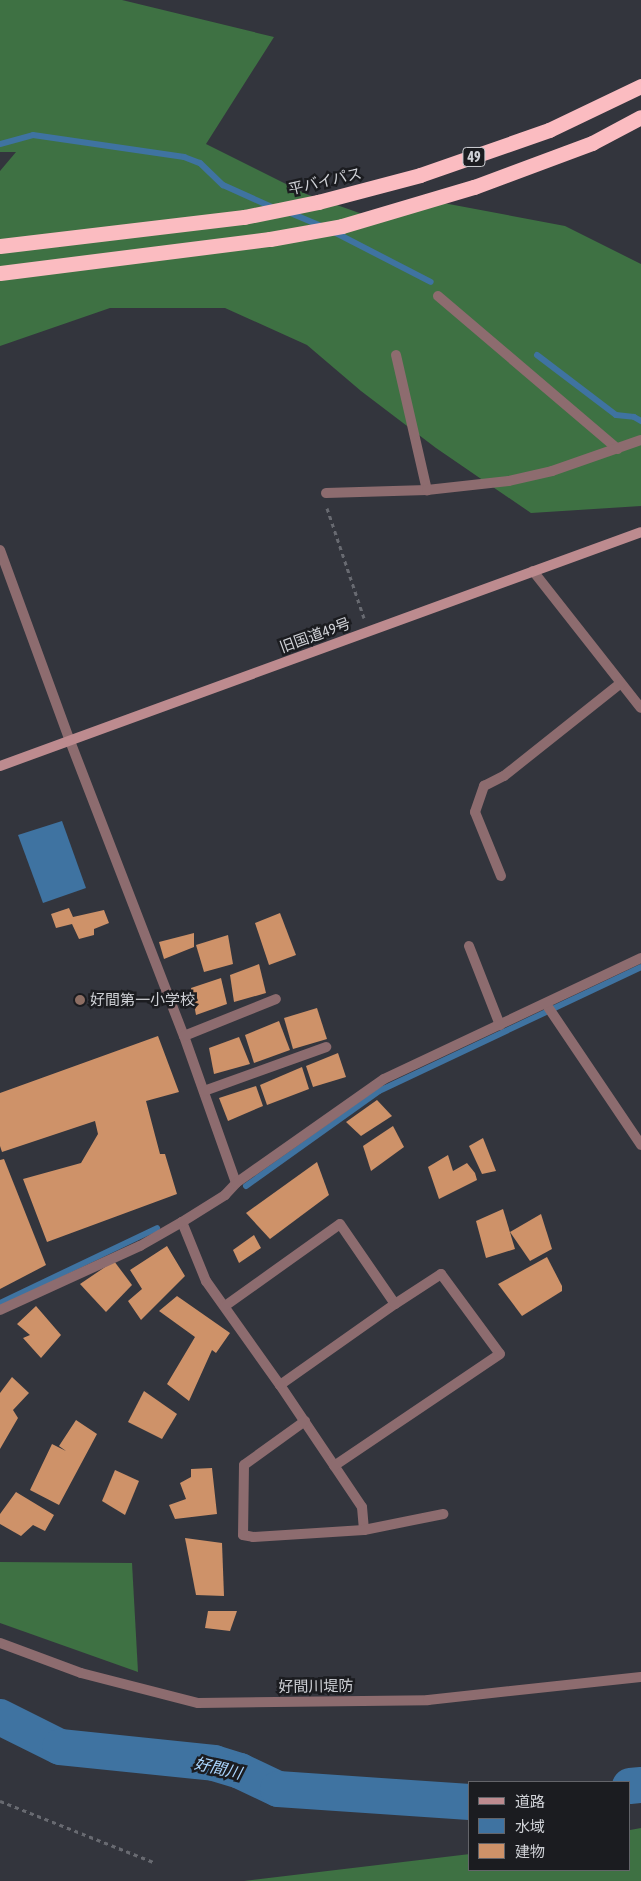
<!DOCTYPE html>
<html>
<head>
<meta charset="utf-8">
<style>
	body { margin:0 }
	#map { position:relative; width:641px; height:1881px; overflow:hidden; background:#33353d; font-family:"Asap Condensed","Noto Sans JP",sans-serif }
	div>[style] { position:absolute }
	.forest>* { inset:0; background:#3e7143 }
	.water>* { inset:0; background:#3f73a1 }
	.stream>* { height:6px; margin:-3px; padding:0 3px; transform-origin:3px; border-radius:3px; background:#3f73a1 }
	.river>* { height:36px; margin:-18px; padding:0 18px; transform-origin:18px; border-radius:18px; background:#3f73a1 }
	.building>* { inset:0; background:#ce9269 }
	.path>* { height:3px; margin-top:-1.5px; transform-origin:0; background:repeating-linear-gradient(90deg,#686a71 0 4px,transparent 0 8px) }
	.street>* { height:10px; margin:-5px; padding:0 5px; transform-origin:5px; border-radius:5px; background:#8d6c6f }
	.secondary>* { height:10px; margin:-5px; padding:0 5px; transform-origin:5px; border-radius:5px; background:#bd8b8f }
	.highway>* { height:15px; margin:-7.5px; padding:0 7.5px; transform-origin:7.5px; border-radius:7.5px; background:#fbbcc1 }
	.dots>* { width:14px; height:14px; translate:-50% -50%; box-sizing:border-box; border:2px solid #1b1c20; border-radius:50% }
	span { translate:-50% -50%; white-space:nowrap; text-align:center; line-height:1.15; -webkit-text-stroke:5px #1b1c20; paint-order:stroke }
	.shield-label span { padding:1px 4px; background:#1b1c20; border:1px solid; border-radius:4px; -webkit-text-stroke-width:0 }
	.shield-label { font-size:14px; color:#cfd1d6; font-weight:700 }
	.street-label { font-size:15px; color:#cfd1d6 }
	.poi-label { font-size:15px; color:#cfd1d6 }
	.left { translate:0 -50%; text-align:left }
	.water-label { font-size:16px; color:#abd6ff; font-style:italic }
	.legend { position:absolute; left:468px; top:1781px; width:162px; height:90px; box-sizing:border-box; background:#1b1c20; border:1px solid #636469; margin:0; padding:6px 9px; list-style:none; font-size:15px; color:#cfd1d6 }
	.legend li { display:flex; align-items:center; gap:10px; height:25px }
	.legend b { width:25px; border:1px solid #636469 }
</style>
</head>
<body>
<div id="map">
	<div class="forest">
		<i style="clip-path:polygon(0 0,122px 0,274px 37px,206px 144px,306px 194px,365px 215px,422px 199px,565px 226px,641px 264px,641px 506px,531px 513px,436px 448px,361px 391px,307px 345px,225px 308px,110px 308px,0 346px,0 171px,16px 152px,0 152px)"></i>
		<i style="clip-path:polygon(0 1562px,132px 1563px,138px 1672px,0 1623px)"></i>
		<i style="clip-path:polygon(641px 1828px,641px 1881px,244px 1881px,470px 1854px,470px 1870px,630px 1870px,630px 1830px)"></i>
	</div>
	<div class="water">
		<i style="clip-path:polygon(62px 821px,86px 888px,43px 903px,18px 835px)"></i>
	</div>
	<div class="stream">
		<i style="left:0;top:144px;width:34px;rotate:-15deg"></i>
		<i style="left:33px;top:135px;width:153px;rotate:8.3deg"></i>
		<i style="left:184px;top:157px;width:17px;rotate:21deg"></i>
		<i style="left:200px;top:163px;width:32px;rotate:44deg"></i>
		<i style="left:223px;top:185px;width:56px;rotate:24.3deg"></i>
		<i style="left:288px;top:212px;width:38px;rotate:23deg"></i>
		<i style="left:332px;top:231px;width:111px;rotate:27.3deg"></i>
		<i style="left:537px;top:355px;width:99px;rotate:37.2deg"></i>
		<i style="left:616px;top:415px;width:18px;rotate:6deg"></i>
		<i style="left:634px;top:417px;width:8px;rotate:30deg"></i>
		<i style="left:246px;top:1186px;width:163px;rotate:-35.5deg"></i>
		<i style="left:379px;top:1091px;width:290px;rotate:-25.3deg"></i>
		<i style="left:0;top:1303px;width:174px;rotate:-25.5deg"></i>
	</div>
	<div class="river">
		<i style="left:0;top:1717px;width:67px;rotate:26.6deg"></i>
		<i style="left:60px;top:1747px;width:155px;rotate:5.9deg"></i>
		<i style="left:214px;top:1763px;width:27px;rotate:17deg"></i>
		<i style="left:240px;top:1771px;width:42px;rotate:25.3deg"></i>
		<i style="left:278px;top:1789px;width:192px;rotate:3.9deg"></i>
		<i style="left:630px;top:1786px;width:11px;rotate:-5deg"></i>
	</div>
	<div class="building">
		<i style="clip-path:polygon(69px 908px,73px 917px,104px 910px,109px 923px,94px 929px,94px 935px,79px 939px,72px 924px,56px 928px,51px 914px)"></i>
		<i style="clip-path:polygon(280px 913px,296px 955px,269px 965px,255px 923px)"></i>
		<i style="clip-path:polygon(194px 933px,194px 947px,164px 959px,159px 942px)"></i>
		<i style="clip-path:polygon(228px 935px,233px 964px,204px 972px,196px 945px)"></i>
		<i style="clip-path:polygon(259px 964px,266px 993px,234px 1002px,230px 975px)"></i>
		<i style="clip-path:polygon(221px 978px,227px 1004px,196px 1015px,191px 988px)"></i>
		<i style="clip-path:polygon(317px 1008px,327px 1039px,293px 1049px,284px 1018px)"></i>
		<i style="clip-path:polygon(279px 1021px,290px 1050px,254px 1063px,245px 1035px)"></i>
		<i style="clip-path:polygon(158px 1036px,179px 1092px,146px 1101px,160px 1154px,165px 1154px,177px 1194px,47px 1242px,23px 1179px,81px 1163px,98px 1134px,95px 1121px,2px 1152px,0 1146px,0 1093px)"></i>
		<i style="clip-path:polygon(239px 1037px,250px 1064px,214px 1074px,209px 1048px)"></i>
		<i style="clip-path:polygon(338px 1053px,346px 1077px,313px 1087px,306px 1066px)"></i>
		<i style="clip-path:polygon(302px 1067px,309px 1089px,267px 1105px,260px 1085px)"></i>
		<i style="clip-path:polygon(256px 1086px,263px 1106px,228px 1121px,219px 1098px)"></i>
		<i style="clip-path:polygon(377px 1100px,392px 1116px,361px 1136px,346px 1122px)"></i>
		<i style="clip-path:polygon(393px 1126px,404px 1147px,371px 1171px,363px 1146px)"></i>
		<i style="clip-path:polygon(483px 1138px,496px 1171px,482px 1174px,469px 1146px)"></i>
		<i style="clip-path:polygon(448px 1155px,453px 1171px,467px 1163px,475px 1173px,477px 1180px,439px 1199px,428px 1167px)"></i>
		<i style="clip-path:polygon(4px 1159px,46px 1265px,0 1289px,0 1160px)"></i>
		<i style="clip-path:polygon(317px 1162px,329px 1195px,270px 1239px,246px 1213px)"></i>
		<i style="clip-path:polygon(503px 1209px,515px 1249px,486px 1258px,476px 1221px)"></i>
		<i style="clip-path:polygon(541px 1214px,552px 1249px,530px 1261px,510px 1232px)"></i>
		<i style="clip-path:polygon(254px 1235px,261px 1248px,239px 1263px,233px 1250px)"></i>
		<i style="clip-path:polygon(167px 1246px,185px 1276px,141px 1320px,128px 1301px,142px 1289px,130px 1270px)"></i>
		<i style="clip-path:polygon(547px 1257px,562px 1286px,562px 1291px,522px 1316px,498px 1284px)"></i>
		<i style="clip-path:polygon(114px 1261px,132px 1285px,106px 1312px,80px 1284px)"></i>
		<i style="clip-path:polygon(177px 1296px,230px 1333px,216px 1353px,212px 1350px,189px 1401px,167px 1384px,195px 1337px,159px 1311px)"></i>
		<i style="clip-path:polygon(36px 1306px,61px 1335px,41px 1358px,23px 1338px,30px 1335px,17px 1324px)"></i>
		<i style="clip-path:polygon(12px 1377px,29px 1393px,13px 1410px,18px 1418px,0 1449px,0 1393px)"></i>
		<i style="clip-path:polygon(144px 1391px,177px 1414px,162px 1439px,128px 1422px)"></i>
		<i style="clip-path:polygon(76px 1420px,97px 1434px,59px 1505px,30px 1490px,52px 1444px,66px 1451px,59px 1446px)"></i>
		<i style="clip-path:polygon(212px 1468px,217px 1514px,175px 1519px,169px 1505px,186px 1499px,180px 1483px,191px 1477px,191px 1469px)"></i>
		<i style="clip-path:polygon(115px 1470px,139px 1481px,125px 1515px,102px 1501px)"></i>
		<i style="clip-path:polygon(16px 1492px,54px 1515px,45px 1531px,33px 1525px,21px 1536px,0 1524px,0 1514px)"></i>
		<i style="clip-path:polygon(185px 1538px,222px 1543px,224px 1596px,196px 1595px)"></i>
		<i style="clip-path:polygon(208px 1611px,237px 1611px,230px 1631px,205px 1628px)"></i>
	</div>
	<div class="path">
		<i style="left:327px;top:508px;width:116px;rotate:71.4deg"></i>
		<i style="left:0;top:1801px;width:165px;rotate:21.7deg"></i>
	</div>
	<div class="street">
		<i style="left:438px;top:296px;width:236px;rotate:40.4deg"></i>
		<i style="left:396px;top:355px;width:139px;rotate:77.1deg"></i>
		<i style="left:326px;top:493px;width:101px;rotate:-1.7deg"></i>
		<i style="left:427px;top:490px;width:82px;rotate:-6.3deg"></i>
		<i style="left:509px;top:481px;width:44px;rotate:-13.1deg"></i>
		<i style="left:552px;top:471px;width:94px;rotate:-19.2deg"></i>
		<i style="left:0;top:550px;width:203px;rotate:69.9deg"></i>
		<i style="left:70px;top:741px;width:316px;rotate:68.9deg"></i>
		<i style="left:184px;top:1036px;width:156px;rotate:70.5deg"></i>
		<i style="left:533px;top:571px;width:174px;rotate:51.8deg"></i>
		<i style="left:501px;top:876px;width:69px;rotate:-112.1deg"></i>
		<i style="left:475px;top:812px;width:28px;rotate:-71deg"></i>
		<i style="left:484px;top:786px;width:22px;rotate:-27deg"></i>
		<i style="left:504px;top:776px;width:149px;rotate:-38.5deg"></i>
		<i style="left:469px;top:946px;width:85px;rotate:68.6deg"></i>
		<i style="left:546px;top:1004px;width:170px;rotate:56deg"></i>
		<i style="left:184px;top:1036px;width:99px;rotate:-21.9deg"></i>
		<i style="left:204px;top:1091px;width:130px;rotate:-19.8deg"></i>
		<i style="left:182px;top:1222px;width:64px;rotate:67.9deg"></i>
		<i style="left:206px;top:1281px;width:128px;rotate:54.6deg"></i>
		<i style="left:280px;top:1385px;width:147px;rotate:56.1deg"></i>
		<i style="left:362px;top:1507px;width:23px;rotate:85deg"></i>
		<i style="left:225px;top:1306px;width:141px;rotate:-35.5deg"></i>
		<i style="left:340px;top:1224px;width:97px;rotate:55.5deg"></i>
		<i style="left:0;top:1310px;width:154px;rotate:-24.6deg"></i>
		<i style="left:140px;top:1246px;width:48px;rotate:-29.7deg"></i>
		<i style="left:182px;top:1222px;width:51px;rotate:-32.1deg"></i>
		<i style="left:225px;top:1195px;width:16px;rotate:-47deg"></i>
		<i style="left:236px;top:1183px;width:181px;rotate:-35.1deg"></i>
		<i style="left:384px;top:1079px;width:284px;rotate:-25.2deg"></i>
		<i style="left:280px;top:1385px;width:141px;rotate:-35.2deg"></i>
		<i style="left:395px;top:1304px;width:55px;rotate:-33.1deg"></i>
		<i style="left:441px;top:1274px;width:99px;rotate:53.6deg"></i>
		<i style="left:500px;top:1354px;width:200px;rotate:146deg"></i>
		<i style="left:305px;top:1421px;width:75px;rotate:144.2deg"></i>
		<i style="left:244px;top:1465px;width:70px;rotate:90.8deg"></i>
		<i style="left:243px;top:1535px;width:10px;rotate:11deg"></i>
		<i style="left:253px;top:1537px;width:111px;rotate:-3.6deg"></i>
		<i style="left:364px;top:1530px;width:81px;rotate:-11.4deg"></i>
		<i style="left:0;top:1643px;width:86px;rotate:20.3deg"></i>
		<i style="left:81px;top:1673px;width:121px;rotate:14.4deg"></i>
		<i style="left:198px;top:1703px;width:230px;rotate:-0.7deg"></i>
		<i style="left:428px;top:1700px;width:214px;rotate:-6.2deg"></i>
	</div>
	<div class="secondary">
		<i style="left:0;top:766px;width:682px;rotate:-20.05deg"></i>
	</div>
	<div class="highway">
		<i style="left:0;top:246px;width:246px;rotate:-6.8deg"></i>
		<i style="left:244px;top:217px;width:76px;rotate:-11.5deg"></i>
		<i style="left:318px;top:202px;width:106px;rotate:-14.8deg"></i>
		<i style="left:420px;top:175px;width:137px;rotate:-19.2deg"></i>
		<i style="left:549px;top:130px;width:102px;rotate:-25.6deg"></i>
		<i style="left:0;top:273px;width:272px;rotate:-7.2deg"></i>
		<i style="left:270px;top:239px;width:73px;rotate:-10.2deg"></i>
		<i style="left:342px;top:226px;width:138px;rotate:-16.5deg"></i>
		<i style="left:474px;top:187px;width:126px;rotate:-20.4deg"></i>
		<i style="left:592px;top:143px;width:55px;rotate:-28deg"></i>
	</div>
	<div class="dots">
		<i style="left:80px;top:1000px;background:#8d6e63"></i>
	</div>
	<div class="shield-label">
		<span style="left:474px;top:157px">49</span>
	</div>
	<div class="street-label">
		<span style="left:325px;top:181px;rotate:-13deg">平バイパス</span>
		<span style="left:315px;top:635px;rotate:-20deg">旧国道49号</span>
		<span style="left:316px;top:1686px;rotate:-1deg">好間川堤防</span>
	</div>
	<div class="poi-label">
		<span class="left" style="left:90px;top:1000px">好間第一小学校</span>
	</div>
	<div class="water-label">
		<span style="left:218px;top:1768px;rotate:13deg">好間川</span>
	</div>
	<ul class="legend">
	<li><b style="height:6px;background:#bd8b8f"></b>道路</li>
	<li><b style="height:14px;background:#3f73a1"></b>水域</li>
	<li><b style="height:14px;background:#ce9269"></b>建物</li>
	</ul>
</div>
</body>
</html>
